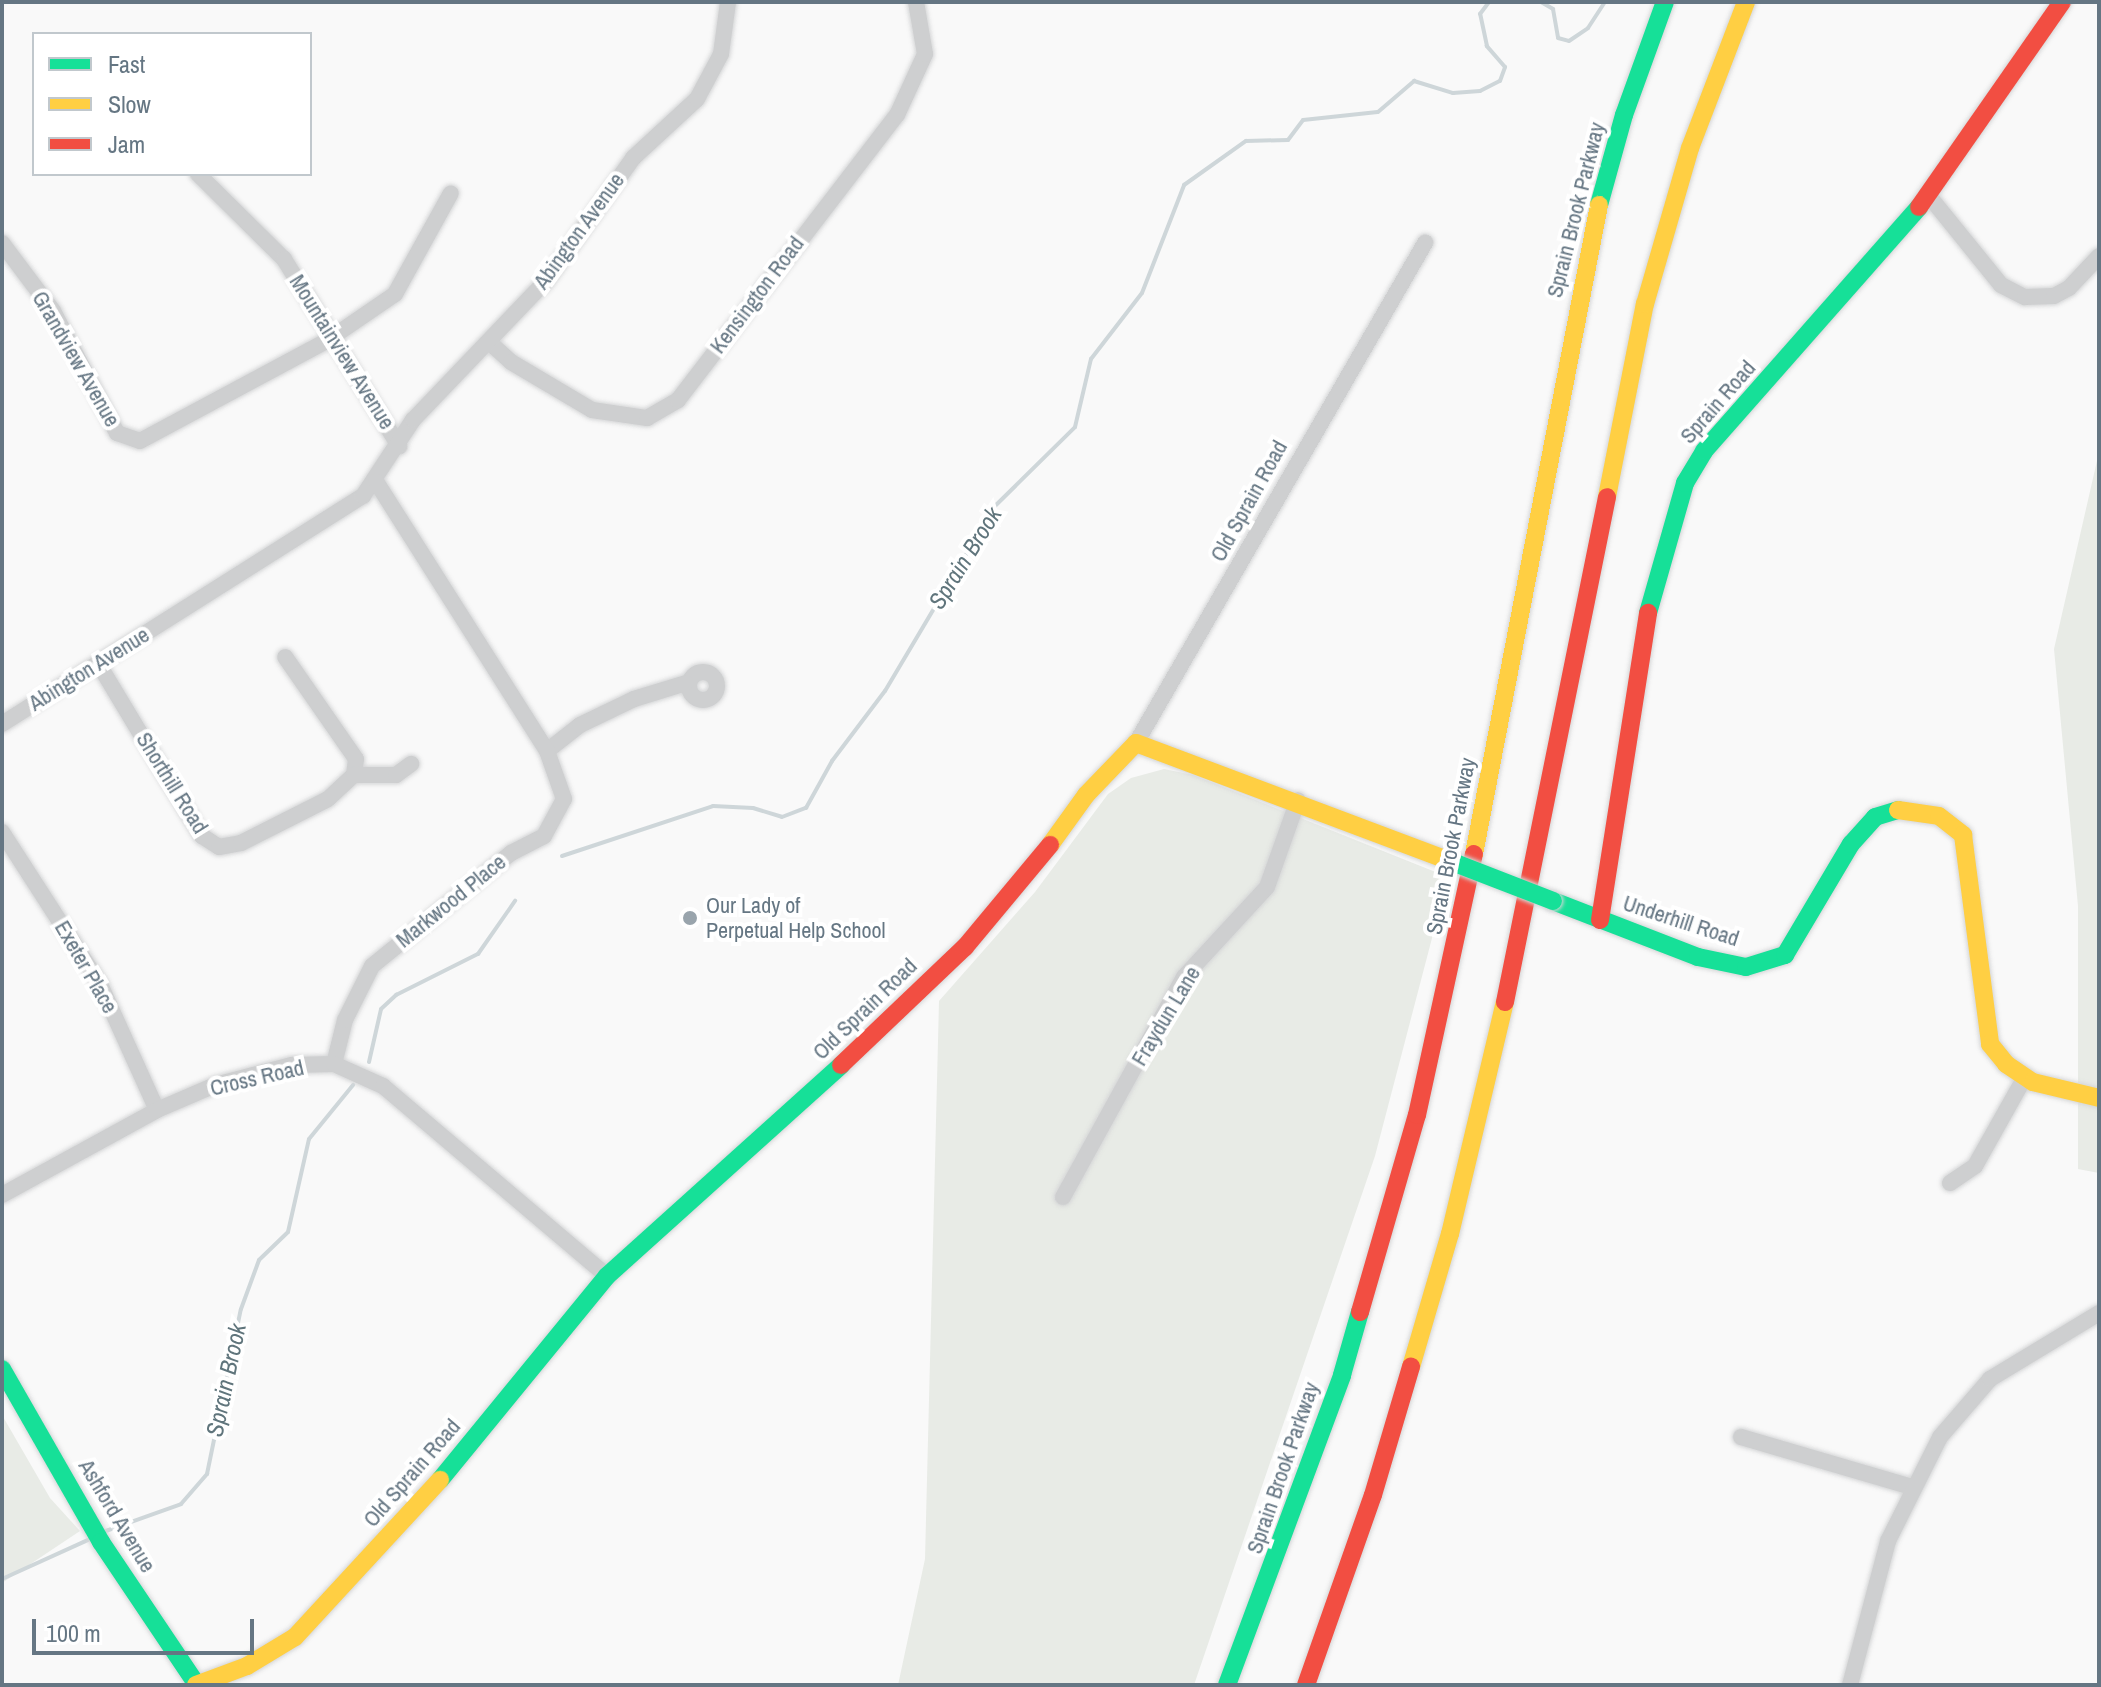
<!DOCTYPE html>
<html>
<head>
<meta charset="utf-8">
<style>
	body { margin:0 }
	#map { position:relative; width:2101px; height:1687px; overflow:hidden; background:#f9f9f9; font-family:"Archivo Narrow",sans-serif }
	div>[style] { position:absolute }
	.green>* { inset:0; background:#e8ebe6 }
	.stream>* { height:4px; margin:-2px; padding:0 2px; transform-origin:2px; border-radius:2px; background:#ced6d9 }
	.roads { filter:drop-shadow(0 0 2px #d5d6d7) drop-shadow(0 0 2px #d5d6d7) }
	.street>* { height:16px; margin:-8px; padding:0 8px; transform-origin:8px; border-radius:8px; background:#cecfd0 }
	.street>.ring { margin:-8px; padding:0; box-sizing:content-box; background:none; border:16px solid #cecfd0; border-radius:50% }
	.fast>* { height:18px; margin:-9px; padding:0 9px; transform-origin:9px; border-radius:9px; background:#16e098 }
	.slow>* { height:18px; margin:-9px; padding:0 9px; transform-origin:9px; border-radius:9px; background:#ffcf43 }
	.jam>* { height:18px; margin:-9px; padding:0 9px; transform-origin:9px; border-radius:9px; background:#f24e42 }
	.bridges { filter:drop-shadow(0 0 2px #d5d6d7) drop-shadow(0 0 2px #d5d6d7) }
	.fast-bridge>* { height:18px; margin:-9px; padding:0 9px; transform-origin:9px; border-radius:9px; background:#16e098 }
	.dots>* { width:22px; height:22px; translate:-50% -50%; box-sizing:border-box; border:4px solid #fff; border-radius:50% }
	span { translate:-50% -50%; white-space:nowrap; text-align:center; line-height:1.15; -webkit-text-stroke:8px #fff; paint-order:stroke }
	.street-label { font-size:22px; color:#657683 }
	.poi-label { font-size:22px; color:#657683 }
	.left { translate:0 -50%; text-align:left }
	.water-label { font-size:24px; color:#60757c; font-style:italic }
	.frame { position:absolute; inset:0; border:4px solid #657683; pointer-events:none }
	.legend { position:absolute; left:32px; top:32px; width:280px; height:144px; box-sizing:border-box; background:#fff; border:2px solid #c1c8cd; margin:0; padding:10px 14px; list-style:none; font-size:24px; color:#657683 }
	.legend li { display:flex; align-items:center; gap:16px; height:40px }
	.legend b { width:40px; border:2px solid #c1c8cd }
	.scale { position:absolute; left:32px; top:1619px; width:222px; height:36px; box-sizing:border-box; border:4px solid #657683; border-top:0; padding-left:10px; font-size:24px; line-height:28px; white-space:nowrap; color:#657683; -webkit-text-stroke:6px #fff; paint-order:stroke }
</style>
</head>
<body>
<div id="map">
	<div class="green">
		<i style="clip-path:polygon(2099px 452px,2099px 1173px,2078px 1169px,2078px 906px,2054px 649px)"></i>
		<i style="clip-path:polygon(1164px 769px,1193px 775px,1448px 877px,1375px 1156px,1194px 1685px,898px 1685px,925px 1559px,939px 1001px,1035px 892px,1108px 794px,1131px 778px)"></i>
		<i style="clip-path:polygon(2px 1415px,50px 1498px,80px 1531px,2px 1583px)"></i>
	</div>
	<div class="stream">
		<i style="left:1541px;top:2px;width:14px;rotate:30deg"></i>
		<i style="left:1553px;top:9px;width:29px;rotate:80deg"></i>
		<i style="left:1558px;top:38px;width:11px;rotate:15deg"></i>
		<i style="left:1569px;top:41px;width:23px;rotate:-34deg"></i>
		<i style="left:1588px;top:28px;width:31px;rotate:-57deg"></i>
		<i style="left:562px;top:856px;width:159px;rotate:-18.3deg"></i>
		<i style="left:713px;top:806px;width:40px;rotate:2.9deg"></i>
		<i style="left:753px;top:808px;width:30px;rotate:17deg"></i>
		<i style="left:782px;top:817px;width:26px;rotate:-21deg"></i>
		<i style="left:806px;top:808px;width:54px;rotate:-61deg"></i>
		<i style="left:832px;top:761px;width:88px;rotate:-52.9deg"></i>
		<i style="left:885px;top:691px;width:215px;rotate:-59.3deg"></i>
		<i style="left:995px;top:506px;width:112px;rotate:-44.6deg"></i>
		<i style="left:1075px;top:427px;width:70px;rotate:-76.8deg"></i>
		<i style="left:1091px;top:359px;width:83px;rotate:-52.3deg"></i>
		<i style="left:1142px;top:293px;width:116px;rotate:-68.7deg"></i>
		<i style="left:1184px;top:185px;width:76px;rotate:-35.4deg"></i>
		<i style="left:1246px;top:141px;width:42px;rotate:-1.4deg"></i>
		<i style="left:1288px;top:140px;width:25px;rotate:-53deg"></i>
		<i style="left:1303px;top:120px;width:75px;rotate:-6.1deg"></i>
		<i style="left:1378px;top:112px;width:48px;rotate:-40.7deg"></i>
		<i style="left:1414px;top:81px;width:41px;rotate:17.1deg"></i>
		<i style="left:1453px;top:93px;width:27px;rotate:-4deg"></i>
		<i style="left:1480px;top:91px;width:22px;rotate:-27deg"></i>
		<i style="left:1500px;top:81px;width:15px;rotate:-70deg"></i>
		<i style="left:1505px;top:67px;width:28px;rotate:-131deg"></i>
		<i style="left:1487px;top:46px;width:33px;rotate:-102deg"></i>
		<i style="left:1480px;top:14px;width:15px;rotate:-53deg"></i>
		<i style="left:369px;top:1062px;width:54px;rotate:-77.2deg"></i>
		<i style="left:381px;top:1009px;width:21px;rotate:-43deg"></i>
		<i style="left:396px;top:995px;width:92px;rotate:-26.6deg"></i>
		<i style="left:478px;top:954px;width:65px;rotate:-55.1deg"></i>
		<i style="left:103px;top:1532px;width:83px;rotate:-19.7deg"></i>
		<i style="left:181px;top:1504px;width:40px;rotate:-49deg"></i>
		<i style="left:207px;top:1474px;width:168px;rotate:-78.4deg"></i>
		<i style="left:241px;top:1309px;width:52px;rotate:-69.8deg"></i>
		<i style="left:259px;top:1260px;width:40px;rotate:-44deg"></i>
		<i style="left:288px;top:1232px;width:95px;rotate:-77.3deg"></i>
		<i style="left:309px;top:1139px;width:70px;rotate:-50.8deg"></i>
		<i style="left:2px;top:1579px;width:94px;rotate:-24.4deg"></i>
	</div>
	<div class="roads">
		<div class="street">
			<i style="left:198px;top:174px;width:121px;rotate:44.7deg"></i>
			<i style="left:284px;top:259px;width:220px;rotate:58.4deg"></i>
			<i style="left:1929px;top:196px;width:114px;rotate:51deg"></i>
			<i style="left:2001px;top:285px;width:27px;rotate:27deg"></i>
			<i style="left:2025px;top:297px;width:29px;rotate:-2deg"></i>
			<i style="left:2054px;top:296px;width:17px;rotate:-28deg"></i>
			<i style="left:2069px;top:288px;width:44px;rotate:-46.8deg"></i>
			<i style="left:2px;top:243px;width:85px;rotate:53.1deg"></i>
			<i style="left:53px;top:311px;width:138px;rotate:62.3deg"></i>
			<i style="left:117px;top:433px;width:24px;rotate:19deg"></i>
			<i style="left:140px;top:441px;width:210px;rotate:-28.2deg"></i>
			<i style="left:325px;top:342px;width:85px;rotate:-34.4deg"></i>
			<i style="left:395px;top:294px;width:115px;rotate:-61deg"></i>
			<i style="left:489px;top:342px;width:30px;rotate:42deg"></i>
			<i style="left:511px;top:362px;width:94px;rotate:30.7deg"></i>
			<i style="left:592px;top:410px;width:56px;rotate:8.3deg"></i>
			<i style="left:647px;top:418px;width:36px;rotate:-30deg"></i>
			<i style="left:678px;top:400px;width:359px;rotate:-52.5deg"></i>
			<i style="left:897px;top:115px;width:67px;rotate:-65.3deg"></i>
			<i style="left:925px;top:54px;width:53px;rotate:-99.8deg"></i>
			<i style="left:98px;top:663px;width:202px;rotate:59deg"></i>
			<i style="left:202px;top:836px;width:20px;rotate:33deg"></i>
			<i style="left:219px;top:847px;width:22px;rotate:-10deg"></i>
			<i style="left:241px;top:843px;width:97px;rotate:-26.8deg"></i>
			<i style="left:328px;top:799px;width:35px;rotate:-43deg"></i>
			<i style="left:354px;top:775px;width:16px;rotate:-83deg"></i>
			<i style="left:356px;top:759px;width:124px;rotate:-124.8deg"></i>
			<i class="ring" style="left:689px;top:672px;width:12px;height:12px"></i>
			<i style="left:2px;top:724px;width:427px;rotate:-32.3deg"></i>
			<i style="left:363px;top:496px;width:91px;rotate:-56.7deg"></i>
			<i style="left:413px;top:420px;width:191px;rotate:-46.3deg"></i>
			<i style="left:545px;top:282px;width:152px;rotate:-54.6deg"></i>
			<i style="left:633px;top:158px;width:87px;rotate:-42.7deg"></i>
			<i style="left:697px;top:99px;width:51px;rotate:-61.9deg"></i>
			<i style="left:721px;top:54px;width:52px;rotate:-82.3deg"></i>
			<i style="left:1136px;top:743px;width:578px;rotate:-59.97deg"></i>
			<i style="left:547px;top:751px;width:42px;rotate:-38.2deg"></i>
			<i style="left:580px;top:725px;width:60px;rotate:-25.7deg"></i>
			<i style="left:634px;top:699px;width:54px;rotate:-17.1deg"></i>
			<i style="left:354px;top:775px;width:42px"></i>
			<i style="left:396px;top:775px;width:19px;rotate:-36deg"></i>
			<i style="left:2px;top:832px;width:181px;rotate:57.2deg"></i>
			<i style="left:100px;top:984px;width:138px;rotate:65.7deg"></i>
			<i style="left:334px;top:1064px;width:45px;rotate:-76deg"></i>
			<i style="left:345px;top:1020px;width:60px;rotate:-63.4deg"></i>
			<i style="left:372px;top:966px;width:179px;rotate:-39.1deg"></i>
			<i style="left:511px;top:853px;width:37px;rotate:-27deg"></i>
			<i style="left:544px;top:836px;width:42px;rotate:-61.6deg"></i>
			<i style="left:564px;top:799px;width:51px;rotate:-109.5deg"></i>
			<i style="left:547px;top:751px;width:319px;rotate:-122.4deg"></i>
			<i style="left:1950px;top:1183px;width:30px;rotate:-34deg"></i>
			<i style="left:1975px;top:1166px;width:102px;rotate:-60.7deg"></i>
			<i style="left:2px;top:1195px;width:177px;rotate:-28.7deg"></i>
			<i style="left:157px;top:1110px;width:63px;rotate:-23.3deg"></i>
			<i style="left:215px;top:1085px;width:80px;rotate:-14.6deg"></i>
			<i style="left:292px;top:1065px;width:42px;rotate:-1.4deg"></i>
			<i style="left:334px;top:1064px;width:54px;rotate:24.2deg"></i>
			<i style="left:383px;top:1086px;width:294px;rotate:40.3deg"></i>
			<i style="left:1063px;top:1197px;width:251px;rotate:-61.2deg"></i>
			<i style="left:1184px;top:977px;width:122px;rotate:-47.3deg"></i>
			<i style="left:1267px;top:887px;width:92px;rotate:-70.4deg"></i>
			<i style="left:1741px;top:1437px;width:178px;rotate:16.3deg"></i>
			<i style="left:1850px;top:1685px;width:149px;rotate:-75.2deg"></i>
			<i style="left:1888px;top:1541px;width:116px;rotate:-63.4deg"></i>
			<i style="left:1940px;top:1437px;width:77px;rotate:-49.2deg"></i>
			<i style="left:1990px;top:1379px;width:127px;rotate:-31.2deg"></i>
		</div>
		<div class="fast">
			<i style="left:1599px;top:205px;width:93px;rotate:-74.5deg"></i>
			<i style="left:1624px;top:115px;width:120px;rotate:-70.1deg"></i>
			<i style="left:1648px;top:613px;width:135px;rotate:-74.1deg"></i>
			<i style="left:1685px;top:483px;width:37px;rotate:-59deg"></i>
			<i style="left:1704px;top:451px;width:325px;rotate:-48.6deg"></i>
			<i style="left:1553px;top:901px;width:155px;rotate:21.1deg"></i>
			<i style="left:1698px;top:957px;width:49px;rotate:11.8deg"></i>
			<i style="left:1746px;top:967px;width:41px;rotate:-17.1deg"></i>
			<i style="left:1785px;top:955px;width:129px;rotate:-59.3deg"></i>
			<i style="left:1851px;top:844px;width:36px;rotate:-48deg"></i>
			<i style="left:1875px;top:817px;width:24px;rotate:-17deg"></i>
			<i style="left:2px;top:1369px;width:199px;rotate:60.2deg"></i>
			<i style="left:101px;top:1542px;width:172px;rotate:56.1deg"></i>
			<i style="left:440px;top:1480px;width:264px;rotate:-50.7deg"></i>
			<i style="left:607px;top:1276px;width:315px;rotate:-42deg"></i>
			<i style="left:1227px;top:1685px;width:331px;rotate:-69.6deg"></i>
			<i style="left:1342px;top:1375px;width:66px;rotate:-74.1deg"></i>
		</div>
		<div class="slow">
			<i style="left:1607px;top:497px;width:197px;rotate:-78.9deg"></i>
			<i style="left:1645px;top:304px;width:162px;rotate:-73.9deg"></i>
			<i style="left:1690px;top:148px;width:156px;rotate:-69deg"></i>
			<i style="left:1898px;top:810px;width:41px;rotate:8.3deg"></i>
			<i style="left:1939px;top:816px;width:31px;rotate:38deg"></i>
			<i style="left:1963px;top:835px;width:211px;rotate:82.6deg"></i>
			<i style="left:1990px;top:1044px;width:26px;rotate:51deg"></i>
			<i style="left:2006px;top:1064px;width:32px;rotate:34deg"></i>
			<i style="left:2033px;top:1082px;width:68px;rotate:13.6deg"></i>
			<i style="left:1050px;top:845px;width:62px;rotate:-54.2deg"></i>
			<i style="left:1086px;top:795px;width:72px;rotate:-46.1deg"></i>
			<i style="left:1136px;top:743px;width:341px;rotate:20.6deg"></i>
			<i style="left:1474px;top:854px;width:661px;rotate:-79.1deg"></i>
			<i style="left:1411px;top:1367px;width:139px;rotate:-73.7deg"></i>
			<i style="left:1450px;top:1234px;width:238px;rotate:-76.7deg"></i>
			<i style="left:196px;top:1685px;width:54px;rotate:-20.4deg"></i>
			<i style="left:247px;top:1666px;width:56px;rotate:-31.1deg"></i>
			<i style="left:295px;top:1637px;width:214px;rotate:-47.3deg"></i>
		</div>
		<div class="jam">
			<i style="left:1919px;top:207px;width:250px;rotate:-55.1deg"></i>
			<i style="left:1600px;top:920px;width:311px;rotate:-81.1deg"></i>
			<i style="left:1505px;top:1002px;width:515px;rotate:-78.58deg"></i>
			<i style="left:841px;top:1065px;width:171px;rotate:-43.6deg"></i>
			<i style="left:965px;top:947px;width:133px;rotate:-50.2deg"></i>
			<i style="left:1360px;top:1312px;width:205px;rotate:-73.9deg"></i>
			<i style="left:1417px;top:1115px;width:267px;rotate:-77.7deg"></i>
			<i style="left:1306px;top:1685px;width:201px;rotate:-70.6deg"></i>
			<i style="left:1373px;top:1495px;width:134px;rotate:-73.5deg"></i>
		</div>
	</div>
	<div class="bridges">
		<div class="fast-bridge">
			<i style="left:1455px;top:863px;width:105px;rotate:21.2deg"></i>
		</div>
	</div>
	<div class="dots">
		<i style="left:690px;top:918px;background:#99a4ac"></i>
	</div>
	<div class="street-label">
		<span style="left:1576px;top:210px;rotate:-76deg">Sprain Brook Parkway</span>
		<span style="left:579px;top:231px;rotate:-54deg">Abington Avenue</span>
		<span style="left:757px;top:295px;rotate:-53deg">Kensington Road</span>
		<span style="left:342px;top:352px;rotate:58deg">Mountainview Avenue</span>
		<span style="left:76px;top:359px;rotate:60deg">Grandview Avenue</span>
		<span style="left:1718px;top:402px;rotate:-49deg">Sprain Road</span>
		<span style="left:1249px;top:501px;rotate:-61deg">Old Sprain Road</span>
		<span style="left:89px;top:669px;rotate:-32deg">Abington Avenue</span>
		<span style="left:172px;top:783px;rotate:58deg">Shorthill Road</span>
		<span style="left:1451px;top:846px;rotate:-79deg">Sprain Brook Parkway</span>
		<span style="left:451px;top:901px;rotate:-39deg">Markwood Place</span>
		<span style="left:1681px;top:921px;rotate:18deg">Underhill Road</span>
		<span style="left:86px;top:967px;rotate:60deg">Exeter Place</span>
		<span style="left:865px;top:1009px;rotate:-44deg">Old Sprain Road</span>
		<span style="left:1166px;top:1016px;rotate:-59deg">Fraydun Lane</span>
		<span style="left:257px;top:1078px;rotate:-13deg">Cross Road</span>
		<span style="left:1283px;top:1468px;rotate:-71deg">Sprain Brook Parkway</span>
		<span style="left:412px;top:1473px;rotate:-49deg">Old Sprain Road</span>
		<span style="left:117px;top:1516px;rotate:59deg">Ashford Avenue</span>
	</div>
	<div class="poi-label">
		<span class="left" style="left:706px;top:918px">Our Lady of<br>Perpetual Help School</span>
	</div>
	<div class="water-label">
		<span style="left:965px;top:558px;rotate:-58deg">Sprain Brook</span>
		<span style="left:226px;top:1380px;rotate:-78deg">Sprain Brook</span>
	</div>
	<div class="frame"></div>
	<ul class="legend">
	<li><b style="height:10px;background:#16e098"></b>Fast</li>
	<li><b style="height:10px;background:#ffcf43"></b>Slow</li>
	<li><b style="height:10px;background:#f24e42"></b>Jam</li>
	</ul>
	<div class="scale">100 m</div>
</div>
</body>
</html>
